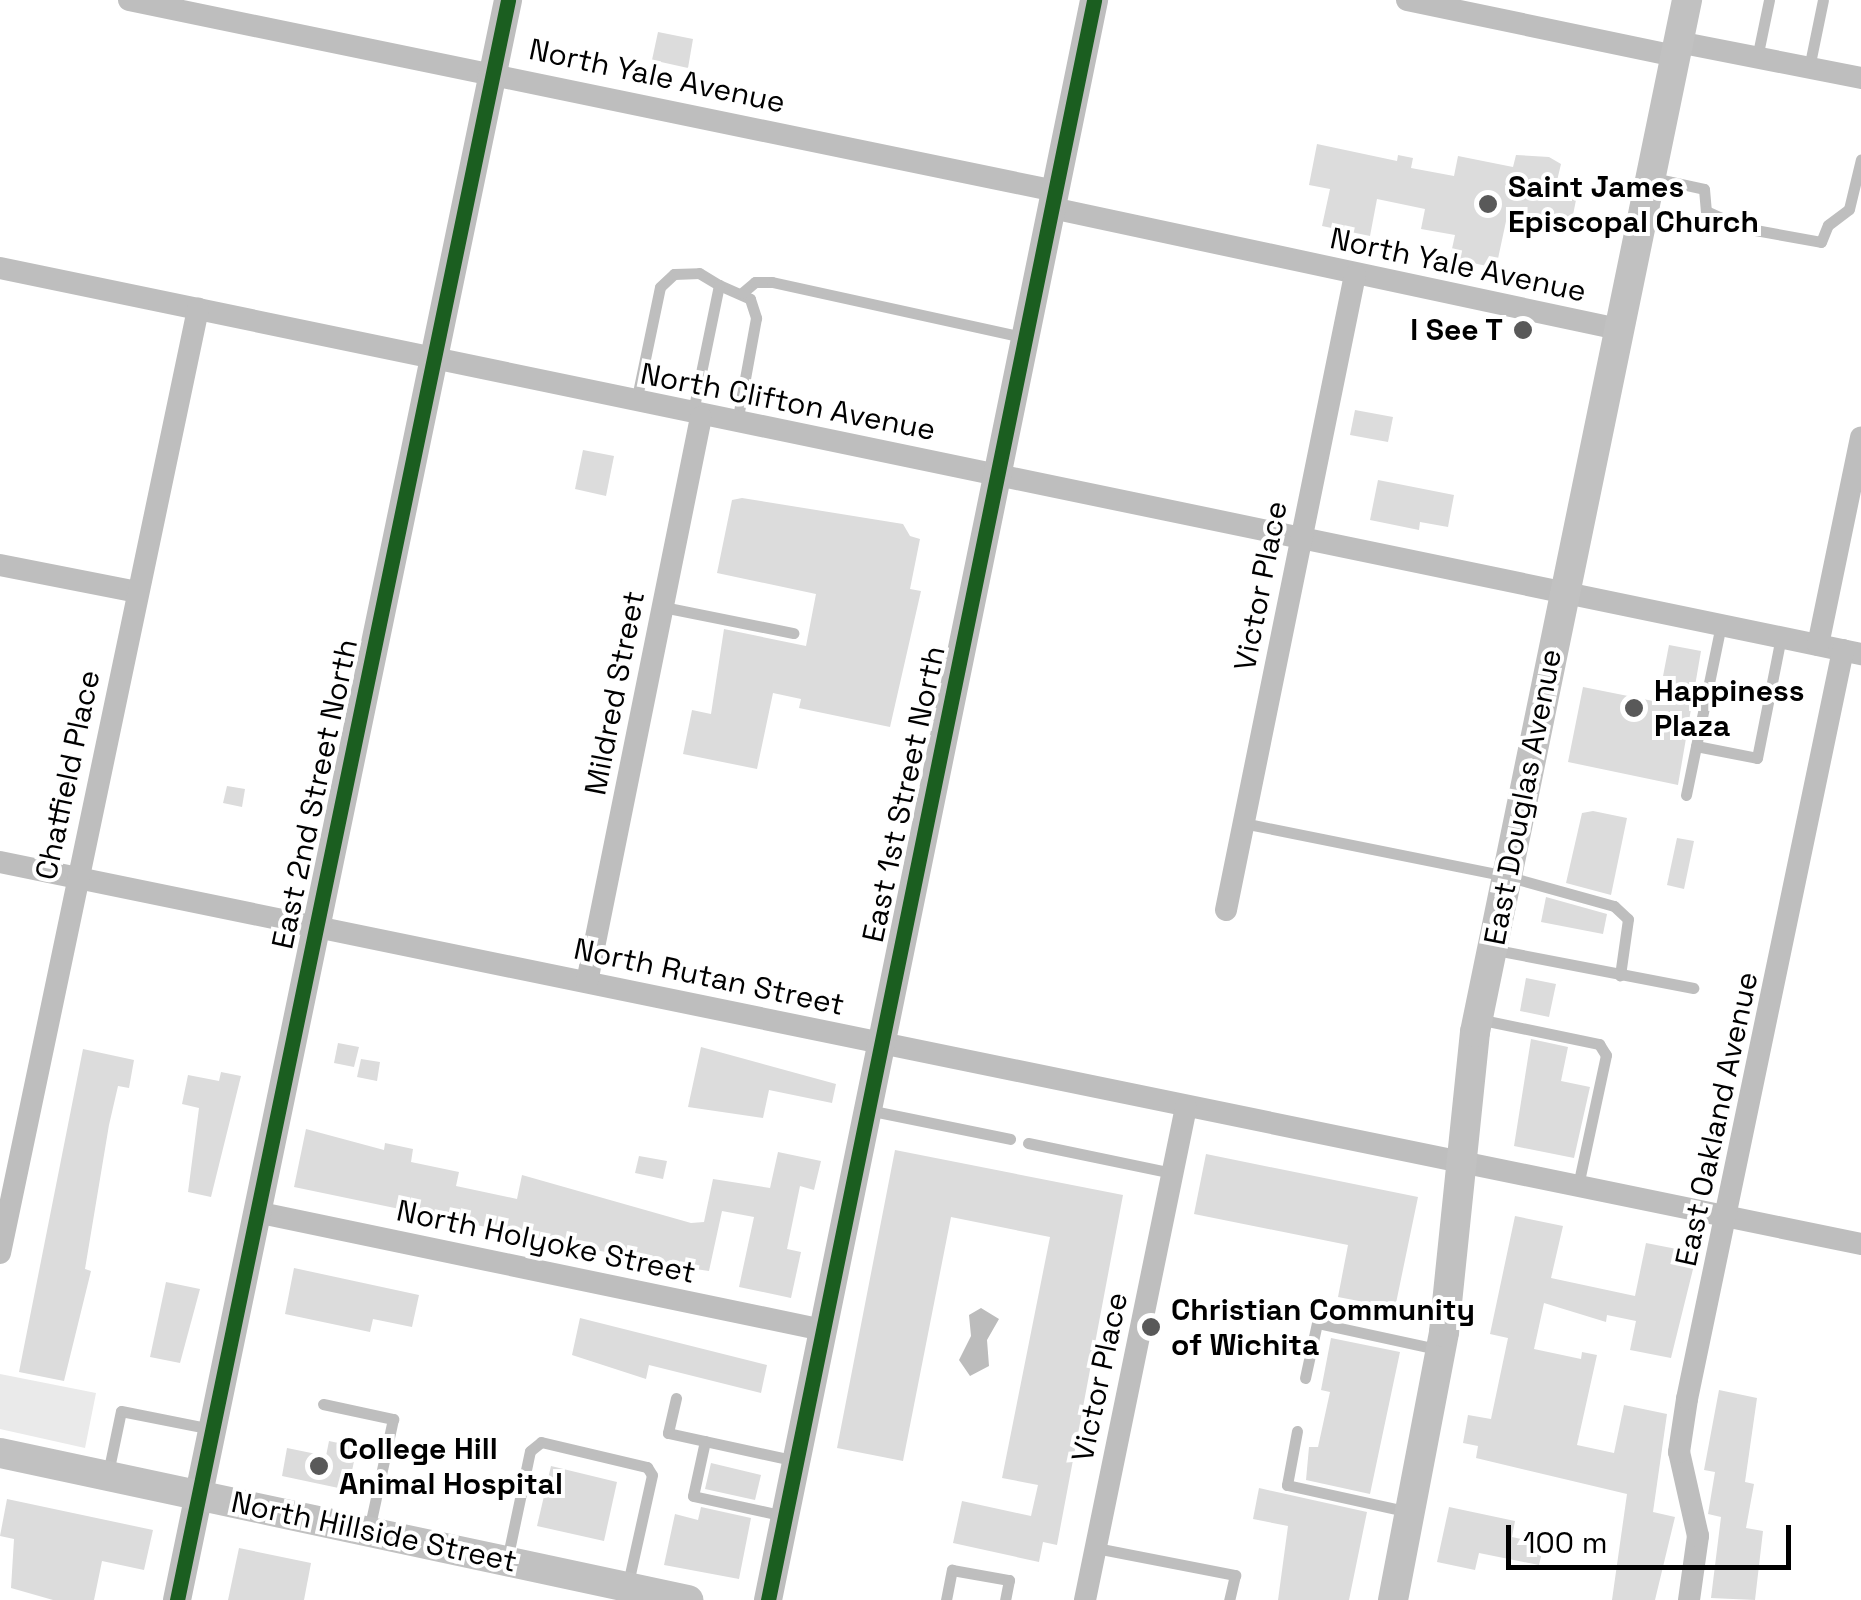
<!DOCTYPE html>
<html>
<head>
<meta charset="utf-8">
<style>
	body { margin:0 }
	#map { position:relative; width:1861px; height:1600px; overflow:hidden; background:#fff; font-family:"Space Grotesk",sans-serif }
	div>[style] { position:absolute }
	.green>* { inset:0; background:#eaeaea }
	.water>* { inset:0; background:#bcbcbc }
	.building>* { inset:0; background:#dcdcdc }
	.service>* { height:11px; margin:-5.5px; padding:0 5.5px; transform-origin:5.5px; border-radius:5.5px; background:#bebebe }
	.minor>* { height:22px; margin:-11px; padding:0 11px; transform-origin:11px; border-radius:11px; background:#bebebe }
	.tertiary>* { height:28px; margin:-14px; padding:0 14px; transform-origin:14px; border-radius:14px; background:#bebebe }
	.secondary>* { height:30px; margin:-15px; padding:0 15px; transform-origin:15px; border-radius:15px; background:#c1c1c1 }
	.cycleway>* { height:15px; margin:-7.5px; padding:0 7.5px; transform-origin:7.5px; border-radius:7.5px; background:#1b5e20 }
	.dots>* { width:28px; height:28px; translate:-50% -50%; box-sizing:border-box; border:5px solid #fff; border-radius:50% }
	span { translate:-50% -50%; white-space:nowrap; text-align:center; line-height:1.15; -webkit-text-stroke:8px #fff; paint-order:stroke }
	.street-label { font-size:30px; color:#000 }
	.poi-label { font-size:30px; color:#000; font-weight:700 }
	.left { translate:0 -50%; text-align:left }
	.right { translate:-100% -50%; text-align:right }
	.scale { position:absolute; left:1506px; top:1525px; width:285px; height:45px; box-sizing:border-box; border:5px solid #000; border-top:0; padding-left:12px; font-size:30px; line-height:35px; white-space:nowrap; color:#000; -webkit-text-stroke:8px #fff; paint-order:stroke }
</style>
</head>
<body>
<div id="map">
	<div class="green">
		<i style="clip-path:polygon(0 1374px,96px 1393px,85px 1448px,0 1429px)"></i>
	</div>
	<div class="water">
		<i style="clip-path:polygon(981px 1308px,999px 1319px,987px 1340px,989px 1366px,970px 1376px,959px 1360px,971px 1336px,969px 1315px)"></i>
	</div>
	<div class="building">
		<i style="clip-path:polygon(658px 32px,693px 39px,688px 68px,652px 60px)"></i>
		<i style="clip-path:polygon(1317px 144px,1397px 161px,1398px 155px,1413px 158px,1411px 168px,1454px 176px,1458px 156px,1513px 167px,1516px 155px,1549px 157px,1561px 164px,1556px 185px,1578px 190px,1571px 225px,1508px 212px,1496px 268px,1450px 258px,1455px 235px,1421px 229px,1425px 209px,1377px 199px,1370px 236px,1322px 226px,1330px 189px,1309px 185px)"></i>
		<i style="clip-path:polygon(1355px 410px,1393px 417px,1388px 442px,1350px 435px)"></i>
		<i style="clip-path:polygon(583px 450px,614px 456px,606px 496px,575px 489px)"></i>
		<i style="clip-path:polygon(1378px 480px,1454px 495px,1448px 527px,1420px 522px,1419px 530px,1370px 520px)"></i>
		<i style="clip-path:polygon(742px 498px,903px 524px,910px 536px,920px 539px,910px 589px,921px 591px,890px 727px,799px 708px,801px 699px,773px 693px,757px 769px,683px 754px,692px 710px,711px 714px,724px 629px,806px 646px,816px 594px,717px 573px,732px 500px)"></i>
		<i style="clip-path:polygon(1669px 645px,1701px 651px,1678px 785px,1568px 762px,1583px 687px,1658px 702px)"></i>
		<i style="clip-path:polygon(227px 786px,245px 789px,242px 807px,223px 803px)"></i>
		<i style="clip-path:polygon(1593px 811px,1627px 818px,1611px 895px,1566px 883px,1582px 813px)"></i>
		<i style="clip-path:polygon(1677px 838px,1694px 841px,1684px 889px,1667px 885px)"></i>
		<i style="clip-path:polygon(1546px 897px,1607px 914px,1603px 934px,1541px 922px)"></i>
		<i style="clip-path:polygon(1526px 978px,1556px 984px,1549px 1017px,1520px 1011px)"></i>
		<i style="clip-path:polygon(1531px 1039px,1568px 1047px,1561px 1081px,1590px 1087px,1574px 1158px,1514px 1146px)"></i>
		<i style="clip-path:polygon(338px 1043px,359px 1047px,354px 1067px,334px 1063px)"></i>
		<i style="clip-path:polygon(701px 1047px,836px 1084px,832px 1103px,769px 1090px,763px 1118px,688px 1107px)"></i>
		<i style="clip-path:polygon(83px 1049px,134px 1060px,129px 1088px,118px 1086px,109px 1125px,85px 1269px,91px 1271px,64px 1381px,19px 1372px)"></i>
		<i style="clip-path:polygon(361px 1059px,380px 1062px,377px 1081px,357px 1077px)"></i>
		<i style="clip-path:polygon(221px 1072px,241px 1076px,211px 1197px,188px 1192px,199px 1108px,182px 1104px,188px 1075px,219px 1081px)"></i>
		<i style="clip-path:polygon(306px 1129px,384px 1150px,385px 1143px,413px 1149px,411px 1162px,459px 1172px,456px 1186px,517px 1199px,522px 1175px,691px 1223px,704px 1222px,713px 1179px,770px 1188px,778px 1152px,821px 1161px,814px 1190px,800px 1186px,787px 1249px,801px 1252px,791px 1298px,739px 1287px,754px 1217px,722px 1211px,709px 1271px,668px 1265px,294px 1187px)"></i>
		<i style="clip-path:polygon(895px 1150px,1123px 1195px,1057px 1545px,1043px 1542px,1039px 1562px,953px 1543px,962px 1501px,1031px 1516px,1038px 1485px,1002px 1478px,1050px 1237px,951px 1217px,903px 1461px,837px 1448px)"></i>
		<i style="clip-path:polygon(1206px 1154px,1418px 1197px,1395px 1308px,1338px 1297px,1348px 1245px,1194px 1214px)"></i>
		<i style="clip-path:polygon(639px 1156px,667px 1161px,663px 1179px,635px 1173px)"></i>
		<i style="clip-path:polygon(1515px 1216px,1563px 1226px,1551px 1278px,1635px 1296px,1646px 1243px,1697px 1253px,1671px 1358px,1630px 1350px,1636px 1321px,1607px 1315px,1606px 1322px,1544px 1303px,1534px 1349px,1581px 1359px,1582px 1352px,1597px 1355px,1577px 1445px,1614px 1453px,1624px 1405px,1667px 1414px,1653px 1512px,1675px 1517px,1655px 1600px,1612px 1600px,1627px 1494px,1476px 1458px,1478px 1446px,1463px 1443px,1468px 1415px,1491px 1419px,1508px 1338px,1490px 1334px)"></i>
		<i style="clip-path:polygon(294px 1268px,419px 1295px,412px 1327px,373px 1319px,370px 1332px,285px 1314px)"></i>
		<i style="clip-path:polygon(166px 1282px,200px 1289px,180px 1363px,150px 1357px)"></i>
		<i style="clip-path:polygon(580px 1318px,767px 1365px,761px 1393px,649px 1365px,646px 1379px,572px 1355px)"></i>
		<i style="clip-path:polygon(1331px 1338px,1400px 1352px,1370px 1494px,1306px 1480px,1309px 1447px,1318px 1447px,1330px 1392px,1321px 1390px)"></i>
		<i style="clip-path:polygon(1719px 1390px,1757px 1398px,1745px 1482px,1754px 1484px,1746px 1528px,1763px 1531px,1755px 1600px,1711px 1598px,1721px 1517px,1708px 1514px,1715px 1472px,1704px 1470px)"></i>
		<i style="clip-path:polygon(329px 1441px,357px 1447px,348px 1490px,282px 1476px,287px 1448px,326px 1456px)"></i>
		<i style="clip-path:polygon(711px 1463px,761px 1475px,755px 1500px,705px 1489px)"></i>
		<i style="clip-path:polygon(551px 1466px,617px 1482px,604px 1541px,537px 1526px)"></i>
		<i style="clip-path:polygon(1259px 1488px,1367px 1512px,1349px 1600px,1278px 1600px,1288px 1526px,1253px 1519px)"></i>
		<i style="clip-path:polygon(7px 1499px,153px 1530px,144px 1570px,102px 1561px,94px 1600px,53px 1600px,11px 1588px,14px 1539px,0 1536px)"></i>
		<i style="clip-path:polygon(701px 1507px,751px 1518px,739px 1579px,664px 1565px,675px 1514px,698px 1520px)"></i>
		<i style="clip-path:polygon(1449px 1507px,1515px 1521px,1512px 1537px,1544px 1544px,1539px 1565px,1479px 1553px,1475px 1570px,1437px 1562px)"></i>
		<i style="clip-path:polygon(239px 1548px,311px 1563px,304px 1600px,228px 1600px)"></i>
	</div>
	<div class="service">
		<i style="left:1757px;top:58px;width:59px;rotate:-78.3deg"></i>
		<i style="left:1809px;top:68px;width:69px;rotate:-78.4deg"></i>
		<i style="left:1654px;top:178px;width:51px;rotate:12.4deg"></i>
		<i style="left:1704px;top:189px;width:22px;rotate:85deg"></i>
		<i style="left:1706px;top:211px;width:42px;rotate:24.1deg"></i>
		<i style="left:1744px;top:228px;width:78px;rotate:10.3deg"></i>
		<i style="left:1821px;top:242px;width:18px;rotate:-68deg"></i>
		<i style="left:1828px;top:225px;width:26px;rotate:-37deg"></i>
		<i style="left:1849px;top:209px;width:51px;rotate:-76.5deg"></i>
		<i style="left:719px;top:285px;width:34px;rotate:24deg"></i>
		<i style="left:750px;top:299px;width:20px;rotate:72deg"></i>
		<i style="left:756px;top:318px;width:107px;rotate:100.3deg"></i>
		<i style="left:742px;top:293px;width:17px;rotate:-40deg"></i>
		<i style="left:755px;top:282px;width:17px"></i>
		<i style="left:772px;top:282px;width:257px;rotate:12.4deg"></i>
		<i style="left:636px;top:402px;width:117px;rotate:-78.2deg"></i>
		<i style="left:660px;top:287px;width:19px;rotate:-43deg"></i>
		<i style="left:674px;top:274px;width:25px;rotate:-2deg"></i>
		<i style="left:699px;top:273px;width:23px;rotate:31deg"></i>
		<i style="left:719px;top:285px;width:130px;rotate:101.6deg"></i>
		<i style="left:663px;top:607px;width:133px;rotate:11.3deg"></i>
		<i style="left:1696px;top:746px;width:62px;rotate:11.1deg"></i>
		<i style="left:1757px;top:758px;width:123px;rotate:-78.8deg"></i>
		<i style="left:1686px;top:795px;width:175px;rotate:-78.4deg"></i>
		<i style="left:1243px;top:823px;width:268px;rotate:11.4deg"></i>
		<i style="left:1506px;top:876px;width:112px;rotate:15.5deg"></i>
		<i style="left:1614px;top:906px;width:19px;rotate:43deg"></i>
		<i style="left:1628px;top:919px;width:57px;rotate:98.1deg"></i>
		<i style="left:1496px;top:950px;width:201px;rotate:10.9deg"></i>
		<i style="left:1478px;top:1019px;width:124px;rotate:11.7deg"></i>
		<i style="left:1599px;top:1044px;width:13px;rotate:58deg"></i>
		<i style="left:1606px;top:1055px;width:134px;rotate:102.1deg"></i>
		<i style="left:868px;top:1110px;width:145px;rotate:11.5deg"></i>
		<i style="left:1028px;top:1143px;width:148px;rotate:11.7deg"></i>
		<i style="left:1305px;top:1378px;width:56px;rotate:-77.7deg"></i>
		<i style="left:1317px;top:1323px;width:122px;rotate:12.3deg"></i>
		<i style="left:676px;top:1398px;width:36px;rotate:103deg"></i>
		<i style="left:668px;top:1433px;width:131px;rotate:12.3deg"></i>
		<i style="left:323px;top:1404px;width:72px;rotate:12.1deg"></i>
		<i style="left:393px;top:1419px;width:114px;rotate:102.2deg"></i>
		<i style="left:1297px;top:1431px;width:55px;rotate:100.5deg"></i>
		<i style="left:1287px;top:1485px;width:126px;rotate:12.4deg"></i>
		<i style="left:705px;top:1441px;width:56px;rotate:102.3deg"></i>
		<i style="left:693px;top:1496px;width:94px;rotate:12.3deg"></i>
		<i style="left:108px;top:1473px;width:63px;rotate:-78.2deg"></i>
		<i style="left:121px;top:1411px;width:93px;rotate:11.2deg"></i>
		<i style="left:1096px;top:1548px;width:142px;rotate:11deg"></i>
		<i style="left:1235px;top:1575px;width:26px;rotate:103deg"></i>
		<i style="left:507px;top:1560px;width:111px;rotate:-78.1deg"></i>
		<i style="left:530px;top:1451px;width:14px;rotate:-39deg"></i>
		<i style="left:541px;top:1442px;width:109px;rotate:13.3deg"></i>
		<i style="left:647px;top:1467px;width:9px;rotate:58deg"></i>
		<i style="left:652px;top:1475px;width:111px;rotate:102.5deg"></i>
		<i style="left:946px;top:1600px;width:31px;rotate:-79deg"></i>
		<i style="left:952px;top:1570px;width:58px;rotate:10deg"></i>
		<i style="left:1009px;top:1580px;width:20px;rotate:101deg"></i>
	</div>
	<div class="minor">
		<i style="left:129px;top:0;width:945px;rotate:11.65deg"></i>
		<i style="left:1407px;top:0;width:274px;rotate:11.8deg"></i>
		<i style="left:1678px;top:42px;width:187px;rotate:11.1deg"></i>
		<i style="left:1052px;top:208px;width:579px;rotate:12.07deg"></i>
		<i style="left:0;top:268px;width:1901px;rotate:11.72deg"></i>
		<i style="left:0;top:565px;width:140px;rotate:11.1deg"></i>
		<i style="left:1818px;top:645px;width:212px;rotate:-78.3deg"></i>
		<i style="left:0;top:862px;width:1900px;rotate:11.6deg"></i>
		<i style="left:1226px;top:910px;width:648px;rotate:-78.52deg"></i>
		<i style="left:587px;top:982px;width:576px;rotate:-78.59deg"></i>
		<i style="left:256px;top:1212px;width:579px;rotate:11.76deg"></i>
		<i style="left:0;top:1253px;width:965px;rotate:-78.15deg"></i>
		<i style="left:1085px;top:1600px;width:503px;rotate:-78.42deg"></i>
		<i style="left:1689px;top:1600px;width:65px;rotate:-82deg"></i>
		<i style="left:1698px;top:1536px;width:86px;rotate:-102.7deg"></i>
		<i style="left:1679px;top:1452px;width:54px;rotate:-81.4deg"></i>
		<i style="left:1687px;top:1399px;width:765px;rotate:-78.23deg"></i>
	</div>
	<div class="tertiary">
		<i style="left:177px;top:1600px;width:1634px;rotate:-78.31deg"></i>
		<i style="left:768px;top:1600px;width:1633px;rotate:-78.48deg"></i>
	</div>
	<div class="secondary">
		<i style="left:0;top:1453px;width:704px;rotate:12.06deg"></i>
		<i style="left:1393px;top:1600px;width:273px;rotate:-79.2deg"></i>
		<i style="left:1444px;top:1332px;width:302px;rotate:-84.1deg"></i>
		<i style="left:1475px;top:1032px;width:1054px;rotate:-78.39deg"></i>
	</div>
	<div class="cycleway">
		<i style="left:177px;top:1600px;width:1634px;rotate:-78.31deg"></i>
		<i style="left:768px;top:1600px;width:1633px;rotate:-78.48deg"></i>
	</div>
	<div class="dots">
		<i style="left:1488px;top:204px;background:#595959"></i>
		<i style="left:1523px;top:330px;background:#595959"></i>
		<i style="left:1634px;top:708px;background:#595959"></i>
		<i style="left:1151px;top:1327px;background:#595959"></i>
		<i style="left:319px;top:1466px;background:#595959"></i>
	</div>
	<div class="street-label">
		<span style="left:657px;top:76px;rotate:12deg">North Yale Avenue</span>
		<span style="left:1458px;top:265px;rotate:12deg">North Yale Avenue</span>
		<span style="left:788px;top:402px;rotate:11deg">North Clifton Avenue</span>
		<span style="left:1261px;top:586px;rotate:-79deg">Victor Place</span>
		<span style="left:615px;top:693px;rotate:-79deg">Mildred Street</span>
		<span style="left:68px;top:775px;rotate:-78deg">Chatfield Place</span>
		<span style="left:315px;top:794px;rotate:-78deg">East 2nd Street North</span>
		<span style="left:904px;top:794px;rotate:-78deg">East 1st Street North</span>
		<span style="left:1523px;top:797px;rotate:-79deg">East Douglas Avenue</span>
		<span style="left:709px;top:977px;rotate:12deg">North Rutan Street</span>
		<span style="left:1717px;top:1119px;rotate:-78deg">East Oakland Avenue</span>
		<span style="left:546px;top:1242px;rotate:12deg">North Holyoke Street</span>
		<span style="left:1100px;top:1377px;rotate:-78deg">Victor Place</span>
		<span style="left:374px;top:1532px;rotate:12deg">North Hillside Street</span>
	</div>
	<div class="poi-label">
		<span class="left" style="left:1508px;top:204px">Saint James<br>Episcopal Church</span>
		<span class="right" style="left:1503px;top:330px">I See T</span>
		<span class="left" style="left:1654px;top:708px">Happiness<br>Plaza</span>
		<span class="left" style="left:1171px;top:1327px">Christian Community<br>of Wichita</span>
		<span class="left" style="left:339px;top:1466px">College Hill<br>Animal Hospital</span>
	</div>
	<div class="scale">100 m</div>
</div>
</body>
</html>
